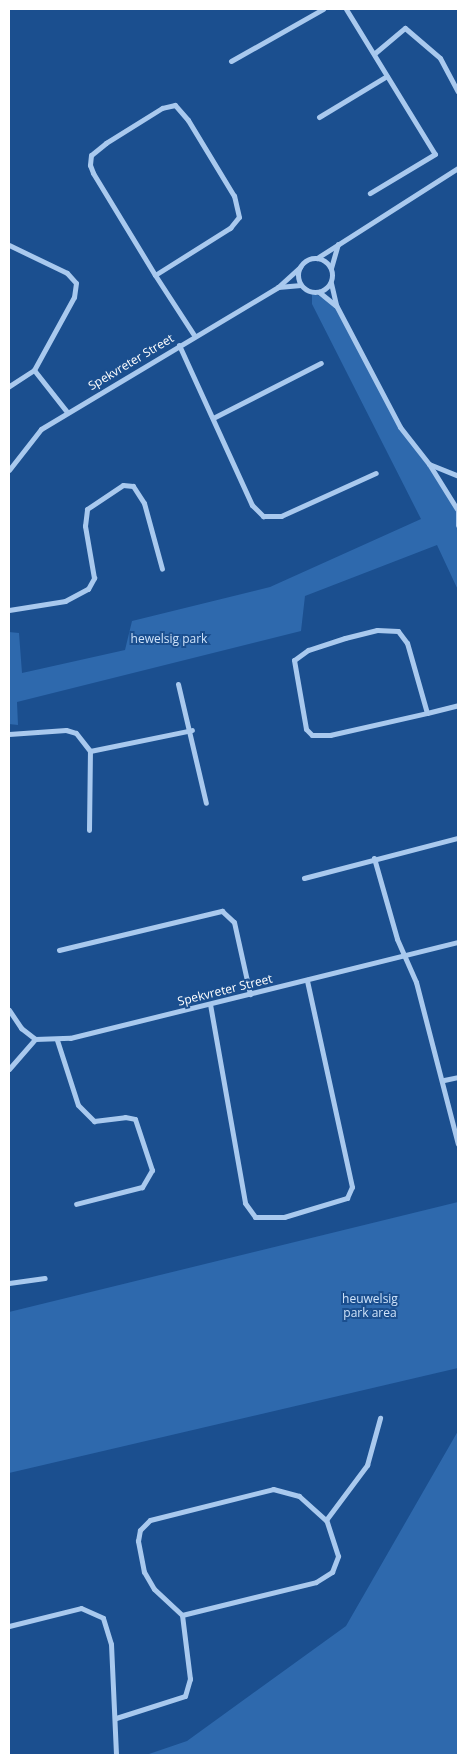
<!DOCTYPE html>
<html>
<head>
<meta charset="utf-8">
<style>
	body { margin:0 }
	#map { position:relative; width:467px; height:1764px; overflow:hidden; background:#1b4f8f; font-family:"Open Sans",sans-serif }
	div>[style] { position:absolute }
	.green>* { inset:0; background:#2e69ad }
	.street>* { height:5px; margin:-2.5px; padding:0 2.5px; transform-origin:2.5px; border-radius:2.5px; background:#a9c9ee }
	.street>.ring { margin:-2.5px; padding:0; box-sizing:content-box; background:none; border:5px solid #a9c9ee; border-radius:50% }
	span { translate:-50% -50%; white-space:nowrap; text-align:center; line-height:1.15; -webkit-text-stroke:4px #1b4f8f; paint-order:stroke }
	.street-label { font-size:12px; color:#fff }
	.park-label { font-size:12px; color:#cfe3fa }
	.frame { position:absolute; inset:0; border:10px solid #fff; pointer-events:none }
</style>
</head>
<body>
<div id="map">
	<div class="green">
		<i style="clip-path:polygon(312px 292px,336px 305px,400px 427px,429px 464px,457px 509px,458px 590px,437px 545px,305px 596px,301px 631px,17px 702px,18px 725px,9px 724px,9px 632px,19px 633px,22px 673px,125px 650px,132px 621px,270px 587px,421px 519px,312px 304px)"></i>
		<i style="clip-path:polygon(458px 1202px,458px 1368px,9px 1473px,9px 1312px)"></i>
		<i style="clip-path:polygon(458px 1431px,458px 1755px,146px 1755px,187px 1741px,346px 1626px)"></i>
	</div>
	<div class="street">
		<i style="left:346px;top:9px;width:170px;rotate:58.5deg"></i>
		<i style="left:435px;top:154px;width:76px;rotate:149deg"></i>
		<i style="left:375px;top:53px;width:39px;rotate:-40deg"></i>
		<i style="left:405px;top:28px;width:46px;rotate:40.6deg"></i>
		<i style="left:440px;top:58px;width:38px;rotate:62deg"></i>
		<i style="left:231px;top:61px;width:106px;rotate:-29.5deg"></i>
		<i style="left:319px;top:117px;width:79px;rotate:-31.1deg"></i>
		<i style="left:9px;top:245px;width:64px;rotate:25.8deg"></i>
		<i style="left:67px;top:273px;width:13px;rotate:48deg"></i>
		<i style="left:76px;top:283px;width:14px;rotate:98deg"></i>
		<i style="left:74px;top:297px;width:83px;rotate:118.7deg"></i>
		<i style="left:34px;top:370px;width:30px;rotate:147deg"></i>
		<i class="ring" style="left:298px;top:258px;width:29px;height:29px"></i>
		<i style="left:317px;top:258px;width:167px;rotate:-32.6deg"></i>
		<i style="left:331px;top:268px;width:25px;rotate:-74deg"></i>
		<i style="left:155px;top:275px;width:89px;rotate:-32.1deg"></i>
		<i style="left:230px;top:228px;width:14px;rotate:-51deg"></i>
		<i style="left:239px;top:217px;width:22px;rotate:-103deg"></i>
		<i style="left:234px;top:196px;width:89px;rotate:-121.2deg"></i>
		<i style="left:188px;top:120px;width:20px;rotate:-131deg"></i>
		<i style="left:175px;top:105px;width:13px;rotate:167deg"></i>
		<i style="left:162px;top:108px;width:66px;rotate:148deg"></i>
		<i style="left:106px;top:143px;width:19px;rotate:141deg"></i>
		<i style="left:91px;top:155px;width:10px;rotate:96deg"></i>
		<i style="left:90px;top:165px;width:9px;rotate:69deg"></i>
		<i style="left:93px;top:173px;width:119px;rotate:58.7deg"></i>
		<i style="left:155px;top:275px;width:72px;rotate:57deg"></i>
		<i style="left:331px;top:283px;width:23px;rotate:77deg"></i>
		<i style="left:336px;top:305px;width:138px;rotate:62.3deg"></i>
		<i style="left:400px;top:427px;width:47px;rotate:51.9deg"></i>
		<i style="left:429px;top:464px;width:53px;rotate:58.1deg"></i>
		<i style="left:278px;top:287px;width:23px;rotate:-5deg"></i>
		<i style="left:319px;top:292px;width:21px;rotate:39deg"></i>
		<i style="left:179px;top:345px;width:176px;rotate:65.5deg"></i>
		<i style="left:252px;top:505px;width:16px;rotate:45deg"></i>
		<i style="left:263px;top:516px;width:18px"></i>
		<i style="left:281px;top:516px;width:104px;rotate:-24.4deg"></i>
		<i style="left:34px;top:370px;width:53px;rotate:51.8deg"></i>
		<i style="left:213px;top:418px;width:121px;rotate:-27deg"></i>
		<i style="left:429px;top:464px;width:31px;rotate:22deg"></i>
		<i style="left:9px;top:470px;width:52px;rotate:-52deg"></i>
		<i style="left:41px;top:429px;width:276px;rotate:-30.9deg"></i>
		<i style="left:278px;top:287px;width:30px;rotate:-42deg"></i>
		<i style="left:458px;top:506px;width:19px;rotate:90deg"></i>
		<i style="left:9px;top:610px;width:57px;rotate:-9.1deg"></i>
		<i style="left:65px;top:601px;width:26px;rotate:-28deg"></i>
		<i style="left:88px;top:589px;width:13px;rotate:-61deg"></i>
		<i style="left:94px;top:578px;width:53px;rotate:-99.8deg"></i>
		<i style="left:85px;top:526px;width:17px;rotate:-83deg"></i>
		<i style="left:87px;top:509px;width:43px;rotate:-33.7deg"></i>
		<i style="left:123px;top:485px;width:10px;rotate:6deg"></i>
		<i style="left:133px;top:486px;width:20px;rotate:57deg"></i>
		<i style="left:144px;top:503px;width:68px;rotate:74.7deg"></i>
		<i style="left:178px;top:684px;width:122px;rotate:76.8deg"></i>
		<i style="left:427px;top:713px;width:73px;rotate:-105.9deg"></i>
		<i style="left:407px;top:643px;width:15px;rotate:-127deg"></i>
		<i style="left:398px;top:631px;width:21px;rotate:-177deg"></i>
		<i style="left:377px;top:630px;width:33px;rotate:166deg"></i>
		<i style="left:345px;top:638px;width:39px;rotate:162deg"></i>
		<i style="left:308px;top:650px;width:17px;rotate:144deg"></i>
		<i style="left:294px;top:660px;width:70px;rotate:80.1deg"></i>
		<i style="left:306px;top:729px;width:8px;rotate:45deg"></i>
		<i style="left:312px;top:735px;width:18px"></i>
		<i style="left:330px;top:735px;width:99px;rotate:-12.8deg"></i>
		<i style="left:427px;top:713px;width:32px;rotate:-14deg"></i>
		<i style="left:9px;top:734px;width:57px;rotate:-4deg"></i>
		<i style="left:66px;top:730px;width:10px;rotate:17deg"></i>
		<i style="left:76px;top:733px;width:23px;rotate:52deg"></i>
		<i style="left:90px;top:751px;width:104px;rotate:-11.6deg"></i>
		<i style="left:89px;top:830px;width:79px;rotate:-89.3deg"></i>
		<i style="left:374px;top:858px;width:84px;rotate:74.1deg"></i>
		<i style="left:397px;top:939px;width:47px;rotate:66.2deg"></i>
		<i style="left:416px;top:982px;width:167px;rotate:75.5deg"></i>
		<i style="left:304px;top:878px;width:159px;rotate:-14.6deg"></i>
		<i style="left:59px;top:950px;width:168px;rotate:-13.5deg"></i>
		<i style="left:222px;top:911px;width:16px;rotate:43deg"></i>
		<i style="left:234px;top:922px;width:74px;rotate:77.5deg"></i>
		<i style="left:210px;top:1004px;width:202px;rotate:80deg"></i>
		<i style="left:245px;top:1203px;width:17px;rotate:54deg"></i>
		<i style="left:255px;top:1217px;width:29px"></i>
		<i style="left:284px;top:1217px;width:66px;rotate:-16.8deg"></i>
		<i style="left:347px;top:1198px;width:12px;rotate:-66deg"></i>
		<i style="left:352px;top:1187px;width:212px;rotate:-102.3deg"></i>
		<i style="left:9px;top:1010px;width:22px;rotate:56deg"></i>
		<i style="left:21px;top:1028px;width:18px;rotate:38deg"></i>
		<i style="left:35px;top:1039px;width:35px;rotate:-2deg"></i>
		<i style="left:70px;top:1038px;width:400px;rotate:-13.9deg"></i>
		<i style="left:57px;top:1040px;width:68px;rotate:72.1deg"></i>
		<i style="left:78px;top:1105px;width:23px;rotate:45deg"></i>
		<i style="left:94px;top:1121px;width:31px;rotate:-7deg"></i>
		<i style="left:125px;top:1117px;width:10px;rotate:11deg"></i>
		<i style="left:135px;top:1119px;width:54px;rotate:71.6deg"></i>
		<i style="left:152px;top:1170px;width:20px;rotate:120deg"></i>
		<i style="left:142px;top:1187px;width:68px;rotate:165.6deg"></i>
		<i style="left:9px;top:1069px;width:40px;rotate:-49deg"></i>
		<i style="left:444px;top:1080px;width:14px;rotate:-12deg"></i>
		<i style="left:9px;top:1283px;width:36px;rotate:-8deg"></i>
		<i style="left:182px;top:1615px;width:38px;rotate:-137deg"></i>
		<i style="left:154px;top:1589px;width:20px;rotate:-120deg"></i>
		<i style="left:144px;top:1572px;width:32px;rotate:-101deg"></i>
		<i style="left:138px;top:1541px;width:11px;rotate:-80deg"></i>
		<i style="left:140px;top:1530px;width:14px;rotate:-45deg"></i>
		<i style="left:150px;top:1520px;width:127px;rotate:-14.1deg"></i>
		<i style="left:273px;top:1489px;width:27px;rotate:15deg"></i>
		<i style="left:299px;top:1496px;width:36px;rotate:42deg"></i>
		<i style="left:9px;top:1626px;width:74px;rotate:-14deg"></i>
		<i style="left:81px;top:1608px;width:24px;rotate:24deg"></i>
		<i style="left:103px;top:1618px;width:27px;rotate:73deg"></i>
		<i style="left:111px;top:1644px;width:111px;rotate:87.4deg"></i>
		<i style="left:116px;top:1718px;width:72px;rotate:-17.7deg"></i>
		<i style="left:185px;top:1696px;width:18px;rotate:-74deg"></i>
		<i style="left:190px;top:1679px;width:64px;rotate:-97.1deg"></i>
		<i style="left:182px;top:1615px;width:138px;rotate:-13.8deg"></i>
		<i style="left:316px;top:1582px;width:19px;rotate:-32deg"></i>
		<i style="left:332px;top:1572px;width:17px;rotate:-69deg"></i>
		<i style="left:338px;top:1556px;width:38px;rotate:-108deg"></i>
		<i style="left:326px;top:1520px;width:69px;rotate:-53.3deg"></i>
		<i style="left:367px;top:1465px;width:49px;rotate:-74.5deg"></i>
	</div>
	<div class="street-label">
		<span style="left:131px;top:362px;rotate:-31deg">Spekvreter Street</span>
		<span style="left:225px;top:990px;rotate:-14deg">Spekvreter Street</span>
	</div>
	<div class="park-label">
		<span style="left:169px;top:639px">hewelsig park</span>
		<span style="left:370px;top:1306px">heuwelsig<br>park area</span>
	</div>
	<div class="frame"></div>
</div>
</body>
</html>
